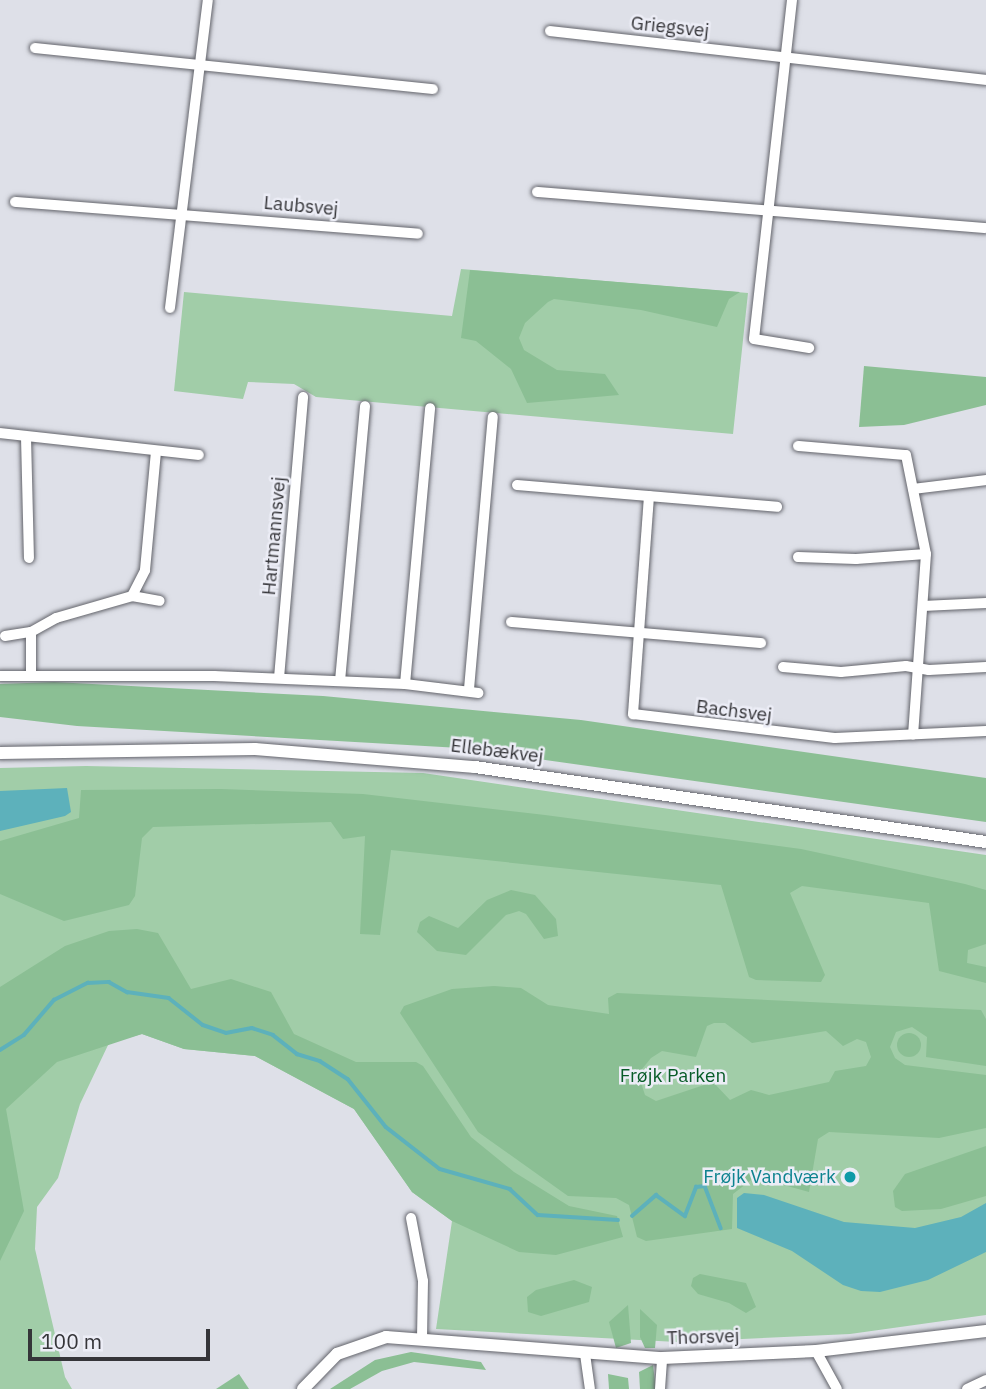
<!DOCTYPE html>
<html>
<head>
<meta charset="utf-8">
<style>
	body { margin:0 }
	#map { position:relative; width:986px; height:1389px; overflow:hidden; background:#dee0e8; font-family:"IBM Plex Sans",sans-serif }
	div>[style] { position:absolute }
	.green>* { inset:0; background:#a1cda8 }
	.forest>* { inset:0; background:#8bbf94 }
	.round { border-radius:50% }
	.water>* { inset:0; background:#5db1bb }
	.stream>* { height:3.5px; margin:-1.75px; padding:0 1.75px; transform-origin:1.75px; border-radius:1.75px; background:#5db1bb }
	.roads { filter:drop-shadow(0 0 2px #63646b) drop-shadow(0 0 2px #63646b) }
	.minor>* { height:10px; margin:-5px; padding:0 5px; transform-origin:5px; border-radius:5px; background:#fff }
	.tertiary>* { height:12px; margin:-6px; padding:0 6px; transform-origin:6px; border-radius:6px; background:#fff }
	.dots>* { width:19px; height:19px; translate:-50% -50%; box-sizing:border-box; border:4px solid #ecedf6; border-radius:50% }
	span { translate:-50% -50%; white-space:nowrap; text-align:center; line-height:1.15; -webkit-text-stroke:5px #ecedf6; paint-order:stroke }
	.street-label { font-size:19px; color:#353539 }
	.park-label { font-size:19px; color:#075b27 }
	.culture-label { font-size:19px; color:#0d838f }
	.right { translate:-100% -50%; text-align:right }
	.scale { position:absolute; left:28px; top:1329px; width:182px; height:32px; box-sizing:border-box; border:4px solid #353539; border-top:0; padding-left:9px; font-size:21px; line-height:24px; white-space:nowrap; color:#353539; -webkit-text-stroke:5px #ecedf6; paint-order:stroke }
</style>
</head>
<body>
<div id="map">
	<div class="green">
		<i style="clip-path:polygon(461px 269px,748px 293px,733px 434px,316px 397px,294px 384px,248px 382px,243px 399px,174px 391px,184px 292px,452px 316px)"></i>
		<i style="clip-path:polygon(86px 766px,423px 773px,986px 855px,986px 1315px,850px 1334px,677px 1342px,436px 1329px,452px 1221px,412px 1192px,354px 1109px,255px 1056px,184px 1049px,142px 1034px,109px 1043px,80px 1104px,58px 1178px,37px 1207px,35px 1249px,65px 1377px,72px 1389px,0 1389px,0 768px)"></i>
	</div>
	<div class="forest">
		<i style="clip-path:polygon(470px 270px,740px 292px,729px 299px,717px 327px,641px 310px,554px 299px,548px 302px,525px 323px,519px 338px,524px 350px,557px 370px,605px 374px,619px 395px,527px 403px,511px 369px,476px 341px,461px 338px)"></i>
		<i style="clip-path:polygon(864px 366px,986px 377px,986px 405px,904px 425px,859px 427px)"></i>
		<i style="clip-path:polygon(54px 682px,323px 696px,581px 720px,986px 778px,986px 822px,460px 748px,77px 726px,0 717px,0 684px)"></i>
		<i style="clip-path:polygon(221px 789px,363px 794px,545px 815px,801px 849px,965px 884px,986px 890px,986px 944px,968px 950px,967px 963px,986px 967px,986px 983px,939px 971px,929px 903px,802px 886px,790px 893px,825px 975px,821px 982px,756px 980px,749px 977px,721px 885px,391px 850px,380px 935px,360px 934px,365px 836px,343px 839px,331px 822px,153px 827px,142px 838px,135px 896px,129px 905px,64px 921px,0 894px,0 841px,79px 818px,81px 790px)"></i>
		<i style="clip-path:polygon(511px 890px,535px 895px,556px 919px,558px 936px,544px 939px,526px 914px,519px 911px,506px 915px,466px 955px,437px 951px,417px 932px,420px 922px,429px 916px,458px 928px,487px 900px)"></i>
		<i style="clip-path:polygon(137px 929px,158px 933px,191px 989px,231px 979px,271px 992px,294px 1034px,356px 1062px,416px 1062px,423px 1066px,471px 1137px,514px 1172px,569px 1206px,617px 1216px,623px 1237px,556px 1255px,519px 1252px,452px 1221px,412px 1192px,354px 1109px,255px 1056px,184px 1049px,142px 1034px,57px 1062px,6px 1109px,24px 1211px,0 1261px,0 987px,65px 946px,109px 931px)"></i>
		<i style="clip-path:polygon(evenodd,494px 986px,521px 988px,548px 1005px,609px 1014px,608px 998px,617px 993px,981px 1010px,986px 1019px,986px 1066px,926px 1057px,927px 1037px,912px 1027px,896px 1032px,890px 1047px,895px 1058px,905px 1065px,986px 1075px,986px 1128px,939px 1138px,829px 1132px,818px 1139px,809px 1192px,755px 1177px,733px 1194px,732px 1229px,646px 1241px,637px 1237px,629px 1205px,616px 1198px,568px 1196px,478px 1132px,400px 1013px,404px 1006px,452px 989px,494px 986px,714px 1023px,725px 1023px,752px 1043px,826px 1031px,843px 1046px,857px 1039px,866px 1042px,871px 1057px,866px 1066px,835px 1071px,829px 1082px,769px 1095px,751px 1090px,730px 1100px,713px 1082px,656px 1101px,645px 1095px,638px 1074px,651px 1058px,662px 1051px,696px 1057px,707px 1026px,714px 1023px)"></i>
		<i class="round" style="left:897px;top:1033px;width:24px;height:24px"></i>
		<i style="clip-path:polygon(986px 1146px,986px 1196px,941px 1209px,902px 1211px,895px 1207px,893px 1191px,905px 1174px)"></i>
		<i style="clip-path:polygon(700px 1274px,746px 1283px,756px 1307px,746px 1313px,729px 1303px,698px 1294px,691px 1286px,693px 1278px)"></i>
		<i style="clip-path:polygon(574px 1280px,592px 1287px,589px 1302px,541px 1316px,528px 1312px,527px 1297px,536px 1290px)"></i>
		<i style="clip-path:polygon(628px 1305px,631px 1343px,616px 1348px,609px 1322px)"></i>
		<i style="clip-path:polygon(640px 1309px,657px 1325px,655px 1348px,645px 1348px,640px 1337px)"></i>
		<i style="clip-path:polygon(411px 1352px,481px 1362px,486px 1370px,414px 1362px,382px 1371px,350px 1389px,330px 1389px,375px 1360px)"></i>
		<i style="clip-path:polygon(653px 1365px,656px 1389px,640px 1389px,639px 1372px)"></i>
		<i style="clip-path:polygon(239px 1374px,249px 1389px,216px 1389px)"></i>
		<i style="clip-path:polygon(608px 1374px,628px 1378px,629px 1389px,609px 1389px)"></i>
	</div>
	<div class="water">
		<i style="clip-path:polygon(67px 788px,71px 812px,65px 816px,0 831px,0 791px)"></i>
		<i style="clip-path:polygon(744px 1193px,764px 1195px,844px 1222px,915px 1228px,961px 1217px,986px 1203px,986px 1252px,928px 1280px,880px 1292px,861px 1291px,843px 1285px,792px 1251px,737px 1228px,737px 1198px)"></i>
	</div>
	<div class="stream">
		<i style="left:0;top:1050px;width:28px;rotate:-32deg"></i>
		<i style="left:24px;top:1035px;width:46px;rotate:-49.4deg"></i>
		<i style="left:54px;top:1000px;width:38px;rotate:-27deg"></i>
		<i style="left:88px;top:983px;width:21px;rotate:-3deg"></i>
		<i style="left:109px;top:982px;width:21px;rotate:29deg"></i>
		<i style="left:127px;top:992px;width:42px;rotate:8.1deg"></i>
		<i style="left:169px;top:998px;width:43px;rotate:38.5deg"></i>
		<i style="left:203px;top:1025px;width:24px;rotate:19deg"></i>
		<i style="left:226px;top:1033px;width:26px;rotate:-11deg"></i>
		<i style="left:252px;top:1028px;width:22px;rotate:18deg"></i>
		<i style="left:273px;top:1035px;width:31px;rotate:38deg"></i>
		<i style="left:297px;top:1054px;width:24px;rotate:17deg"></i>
		<i style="left:320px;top:1061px;width:33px;rotate:33deg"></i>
		<i style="left:348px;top:1079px;width:61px;rotate:51.6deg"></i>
		<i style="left:386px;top:1127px;width:68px;rotate:37.9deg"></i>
		<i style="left:440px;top:1169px;width:73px;rotate:15.9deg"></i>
		<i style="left:510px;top:1189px;width:38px;rotate:43deg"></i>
		<i style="left:538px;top:1215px;width:80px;rotate:3.6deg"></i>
		<i style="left:632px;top:1216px;width:32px;rotate:-41deg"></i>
		<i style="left:656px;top:1195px;width:36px;rotate:36deg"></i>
		<i style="left:685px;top:1216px;width:31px;rotate:-69deg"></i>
		<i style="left:696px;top:1187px;width:9px;rotate:-6deg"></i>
		<i style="left:705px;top:1186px;width:45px;rotate:69.1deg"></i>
	</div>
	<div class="roads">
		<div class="minor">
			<i style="left:792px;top:0;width:341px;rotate:96.4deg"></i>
			<i style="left:754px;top:339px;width:56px;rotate:9.3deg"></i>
			<i style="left:550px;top:31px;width:439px;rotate:6.4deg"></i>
			<i style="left:35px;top:48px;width:400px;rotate:5.9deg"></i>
			<i style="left:537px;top:192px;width:450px;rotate:4.6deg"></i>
			<i style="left:15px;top:202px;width:404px;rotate:4.5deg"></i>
			<i style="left:170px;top:308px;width:310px;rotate:-83deg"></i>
			<i style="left:0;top:433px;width:200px;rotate:6.3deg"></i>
			<i style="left:26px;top:437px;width:121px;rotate:88.6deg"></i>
			<i style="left:798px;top:446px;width:108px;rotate:4.8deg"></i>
			<i style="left:906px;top:455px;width:101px;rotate:78.6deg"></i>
			<i style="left:926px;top:554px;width:181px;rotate:94.1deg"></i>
			<i style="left:517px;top:485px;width:261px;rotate:4.8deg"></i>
			<i style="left:913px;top:489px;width:74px;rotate:-7deg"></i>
			<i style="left:649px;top:496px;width:219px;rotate:94.2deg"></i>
			<i style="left:633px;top:714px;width:203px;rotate:6.8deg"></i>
			<i style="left:835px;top:738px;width:151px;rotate:-2.7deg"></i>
			<i style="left:798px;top:557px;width:58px;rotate:2deg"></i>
			<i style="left:856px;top:559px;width:70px;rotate:-4.1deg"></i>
			<i style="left:132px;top:596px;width:29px;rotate:-63deg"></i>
			<i style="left:145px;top:570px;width:119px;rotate:-84.7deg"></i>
			<i style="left:923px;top:606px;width:63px;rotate:-2.7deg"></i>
			<i style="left:511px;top:622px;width:251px;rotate:4.8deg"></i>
			<i style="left:31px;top:632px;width:44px;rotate:90deg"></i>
			<i style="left:5px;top:636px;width:26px;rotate:-9deg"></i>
			<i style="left:31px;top:632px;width:29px;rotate:-29deg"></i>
			<i style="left:56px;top:618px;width:79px;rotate:-16.1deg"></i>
			<i style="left:132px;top:596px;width:28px;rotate:10deg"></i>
			<i style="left:783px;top:667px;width:58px;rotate:4.9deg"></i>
			<i style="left:841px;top:672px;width:65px;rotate:-5.3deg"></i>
			<i style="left:906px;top:666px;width:23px;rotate:10deg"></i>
			<i style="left:929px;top:670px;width:57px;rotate:-3deg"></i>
			<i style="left:0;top:676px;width:214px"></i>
			<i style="left:214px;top:676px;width:191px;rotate:2.4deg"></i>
			<i style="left:405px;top:684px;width:74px;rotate:7deg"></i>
			<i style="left:279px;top:678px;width:282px;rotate:-85.1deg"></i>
			<i style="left:340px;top:681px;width:276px;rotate:-84.8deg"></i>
			<i style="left:405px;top:684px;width:277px;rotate:-84.8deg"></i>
			<i style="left:469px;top:689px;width:273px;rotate:-85deg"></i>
			<i style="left:411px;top:1218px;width:64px;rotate:79.2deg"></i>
			<i style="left:423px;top:1281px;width:58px;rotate:91deg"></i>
			<i style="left:816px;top:1351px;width:43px;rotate:61.1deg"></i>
			<i style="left:585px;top:1354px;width:35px;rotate:82deg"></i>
			<i style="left:660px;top:1389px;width:31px;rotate:-86deg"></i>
			<i style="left:967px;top:1389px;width:21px;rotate:-25deg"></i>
		</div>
		<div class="tertiary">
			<i style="left:0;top:753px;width:255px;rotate:-0.9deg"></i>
			<i style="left:255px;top:749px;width:221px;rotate:4.7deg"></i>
			<i style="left:475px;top:767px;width:516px;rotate:8.35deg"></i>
			<i style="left:303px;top:1389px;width:49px;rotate:-45.8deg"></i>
			<i style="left:337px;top:1354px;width:52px;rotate:-19.1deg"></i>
			<i style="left:386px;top:1337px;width:277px;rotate:4.4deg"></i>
			<i style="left:662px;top:1358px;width:154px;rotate:-2.6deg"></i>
			<i style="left:816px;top:1351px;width:171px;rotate:-6.7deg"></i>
		</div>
	</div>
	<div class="dots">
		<i style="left:850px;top:1177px;background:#0f9aa8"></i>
	</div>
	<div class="street-label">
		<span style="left:670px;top:27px;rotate:6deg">Griegsvej</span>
		<span style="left:301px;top:206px;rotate:5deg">Laubsvej</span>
		<span style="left:274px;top:536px;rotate:-85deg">Hartmannsvej</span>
		<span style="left:734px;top:711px;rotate:7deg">Bachsvej</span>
		<span style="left:497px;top:751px;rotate:7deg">Ellebækvej</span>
		<span style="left:703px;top:1337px;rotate:-2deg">Thorsvej</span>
	</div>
	<div class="park-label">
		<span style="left:673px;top:1076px">Frøjk Parken</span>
	</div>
	<div class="culture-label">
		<span class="right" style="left:836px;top:1177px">Frøjk Vandværk</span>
	</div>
	<div class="scale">100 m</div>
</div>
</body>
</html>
